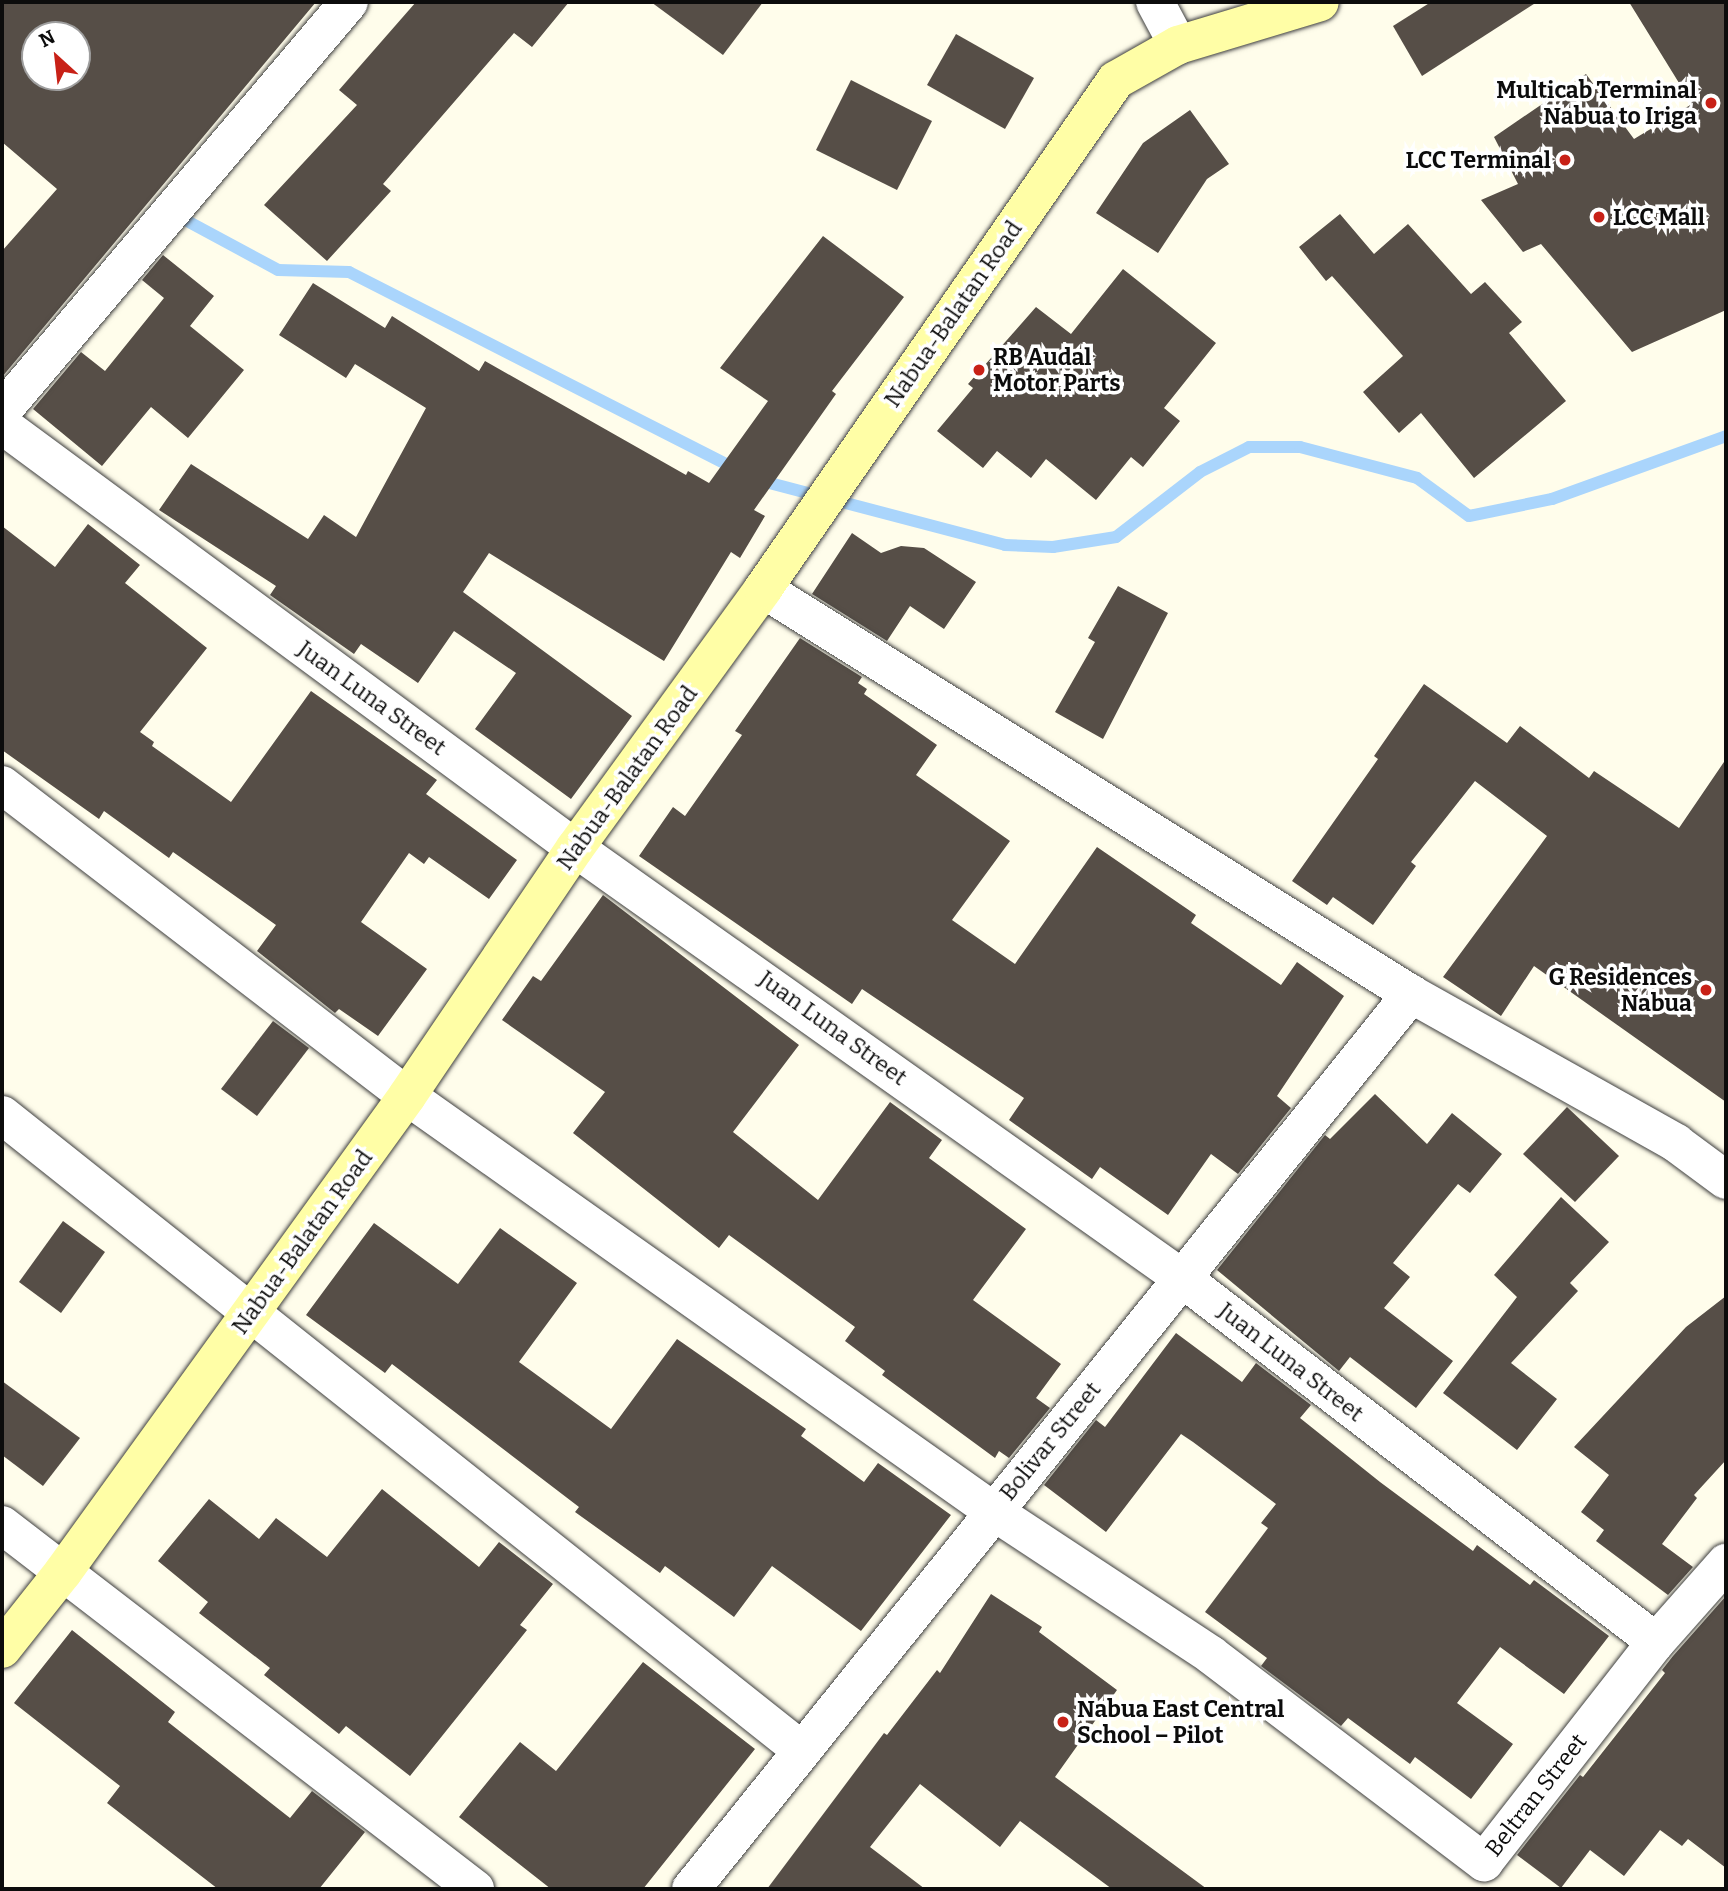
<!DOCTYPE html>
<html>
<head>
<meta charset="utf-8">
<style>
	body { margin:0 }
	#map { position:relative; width:1728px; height:1891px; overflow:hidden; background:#fffdeb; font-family:Bitter,serif }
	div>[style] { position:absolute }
	.stream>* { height:12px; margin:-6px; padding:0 6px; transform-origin:6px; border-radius:6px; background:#aad5fc }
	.building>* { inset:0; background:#564e47 }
	.roads { filter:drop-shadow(0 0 2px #3f3f3f) drop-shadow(0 0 2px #3f3f3f) }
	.street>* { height:38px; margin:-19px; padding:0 19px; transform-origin:19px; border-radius:19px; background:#fff }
	.secondary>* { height:38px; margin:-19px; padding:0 19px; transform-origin:19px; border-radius:19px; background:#fffea6 }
	.dots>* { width:19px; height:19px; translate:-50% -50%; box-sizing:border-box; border:4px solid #fff; border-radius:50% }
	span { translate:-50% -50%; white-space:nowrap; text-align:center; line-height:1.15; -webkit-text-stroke:7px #fff; paint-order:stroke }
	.poi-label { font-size:23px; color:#0c0c0c; font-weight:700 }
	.right { translate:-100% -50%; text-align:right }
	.left { translate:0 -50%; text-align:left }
	.street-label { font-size:23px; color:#0c0c0c }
	.frame { position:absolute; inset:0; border:4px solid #0c0c0c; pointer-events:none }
	.north { position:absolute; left:21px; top:21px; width:70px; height:70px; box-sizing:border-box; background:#fff; border:2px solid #9e9e9e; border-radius:50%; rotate:333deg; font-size:19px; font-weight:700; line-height:28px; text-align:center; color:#0c0c0c }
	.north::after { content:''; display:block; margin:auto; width:24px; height:32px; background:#c82117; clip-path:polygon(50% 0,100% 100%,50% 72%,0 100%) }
</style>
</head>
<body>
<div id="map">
	<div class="stream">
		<i style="left:189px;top:222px;width:101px;rotate:28.3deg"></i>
		<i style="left:278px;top:270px;width:71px;rotate:1.6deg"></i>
		<i style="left:349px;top:272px;width:436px;rotate:27deg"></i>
		<i style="left:758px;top:480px;width:255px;rotate:14.7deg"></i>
		<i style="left:1005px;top:545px;width:48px;rotate:2.4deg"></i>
		<i style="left:1053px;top:547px;width:64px;rotate:-9deg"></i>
		<i style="left:1116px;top:537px;width:106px;rotate:-37.7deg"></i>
		<i style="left:1200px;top:472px;width:55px;rotate:-27deg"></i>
		<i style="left:1249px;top:447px;width:51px"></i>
		<i style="left:1300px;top:447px;width:121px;rotate:14.8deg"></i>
		<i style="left:1417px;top:478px;width:64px;rotate:36.2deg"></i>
		<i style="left:1469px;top:516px;width:85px;rotate:-11.6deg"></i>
		<i style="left:1552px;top:499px;width:185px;rotate:-19.9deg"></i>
	</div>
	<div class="building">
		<i style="clip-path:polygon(evenodd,2px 2px,316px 2px,2px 377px,2px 251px,57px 189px,2px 142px,2px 2px,35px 35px,77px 35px,77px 77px,35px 77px,35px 35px)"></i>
		<i style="clip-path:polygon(416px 2px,569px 2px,532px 47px,514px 33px,383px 184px,391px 191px,327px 261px,264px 205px,357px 105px,339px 90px)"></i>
		<i style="clip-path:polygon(651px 2px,763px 2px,723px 55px)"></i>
		<i style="clip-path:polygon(1431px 2px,1537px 2px,1422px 76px,1393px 26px)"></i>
		<i style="clip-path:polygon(1629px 2px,1726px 2px,1726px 310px,1632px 352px,1541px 244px,1523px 252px,1481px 200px,1518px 184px,1494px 137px,1586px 74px,1634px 139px,1692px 104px)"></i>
		<i style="clip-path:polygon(956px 34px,1034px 78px,1005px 129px,927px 85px)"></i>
		<i style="clip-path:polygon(851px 80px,932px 121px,897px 190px,816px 150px)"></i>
		<i style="clip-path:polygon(1190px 110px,1229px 164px,1207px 179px,1158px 253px,1096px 213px,1143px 143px)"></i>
		<i style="clip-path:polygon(1340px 214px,1374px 254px,1408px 224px,1471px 294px,1485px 282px,1522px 322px,1509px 333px,1566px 401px,1474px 478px,1421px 413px,1399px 433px,1363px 392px,1403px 356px,1332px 276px,1326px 281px,1299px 247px)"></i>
		<i style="clip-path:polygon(823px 236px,904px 297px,832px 391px,836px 394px,754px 510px,765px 516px,740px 558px,731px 552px,664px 661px,489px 553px,463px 592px,632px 716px,571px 799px,475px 729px,516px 673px,454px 631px,418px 683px,361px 644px,354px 654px,270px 595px,276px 586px,159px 510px,191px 464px,308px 539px,324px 515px,356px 537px,426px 408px,355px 364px,346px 378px,279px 335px,313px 283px,385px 328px,392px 316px,479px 371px,485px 361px,686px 475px,688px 471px,709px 483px,768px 401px,720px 368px)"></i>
		<i style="clip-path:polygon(163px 255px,214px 296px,190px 326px,244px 370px,188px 438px,151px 407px,102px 466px,33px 409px,81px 352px,105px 371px,164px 298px,142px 280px)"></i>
		<i style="clip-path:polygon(1123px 269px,1216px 343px,1164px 408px,1180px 421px,1143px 467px,1131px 457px,1096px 500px,1046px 459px,1031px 478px,997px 451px,983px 468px,937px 431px,973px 388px,968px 384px,1036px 307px,1071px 334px)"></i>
		<i style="clip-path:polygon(88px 524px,140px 565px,125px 583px,207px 648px,140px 732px,154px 742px,152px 746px,231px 802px,311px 691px,437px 780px,426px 794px,517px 860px,489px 899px,429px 857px,424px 864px,409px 853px,361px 922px,427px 969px,378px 1036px,339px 1009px,335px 1013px,257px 951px,276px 925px,173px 852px,169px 858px,104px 811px,99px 819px,2px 750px,2px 526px,55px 567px)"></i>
		<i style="clip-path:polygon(852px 533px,881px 553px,901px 546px,924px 548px,976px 582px,944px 629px,910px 606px,887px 641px,812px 594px)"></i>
		<i style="clip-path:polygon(1118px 586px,1168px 613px,1103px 739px,1055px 712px,1095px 642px,1088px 638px)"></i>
		<i style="clip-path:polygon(800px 638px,862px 677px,858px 683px,867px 689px,864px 694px,937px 745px,916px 775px,1010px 841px,952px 920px,1015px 964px,1097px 847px,1196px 915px,1191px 923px,1281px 985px,1297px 962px,1344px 996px,1277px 1096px,1291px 1108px,1238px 1174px,1211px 1154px,1168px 1215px,1100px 1167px,1092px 1179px,1009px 1120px,1024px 1098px,862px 989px,852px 1004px,639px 856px,673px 807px,685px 816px,742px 735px,735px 731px)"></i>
		<i style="clip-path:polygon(1424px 684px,1507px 743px,1520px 726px,1589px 778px,1594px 771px,1679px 828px,1726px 759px,1726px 1102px,1534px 966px,1501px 1016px,1443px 977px,1547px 836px,1475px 781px,1411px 862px,1416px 866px,1373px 925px,1333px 897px,1327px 905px,1292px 881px,1378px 759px,1374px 756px)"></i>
		<i style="clip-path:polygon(603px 895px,799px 1045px,733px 1132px,818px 1200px,890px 1102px,942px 1140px,929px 1158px,1026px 1229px,973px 1300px,1061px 1364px,1036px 1398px,1050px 1408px,1009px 1458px,999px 1451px,995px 1458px,882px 1375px,885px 1371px,845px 1341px,855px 1327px,729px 1235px,719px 1248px,573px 1133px,605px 1092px,502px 1020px,533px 976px,541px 981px)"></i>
		<i style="clip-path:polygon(273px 1021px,309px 1048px,257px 1116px,221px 1089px)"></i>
		<i style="clip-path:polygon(1375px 1094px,1427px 1144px,1452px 1113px,1502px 1154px,1470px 1193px,1458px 1184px,1393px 1263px,1410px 1277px,1384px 1308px,1453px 1361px,1416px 1408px,1350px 1357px,1339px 1371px,1217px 1270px,1325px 1135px,1330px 1139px)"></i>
		<i style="clip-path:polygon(1567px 1107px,1619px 1156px,1575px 1202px,1523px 1154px)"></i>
		<i style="clip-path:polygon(1561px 1197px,1609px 1242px,1570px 1283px,1578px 1291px,1511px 1363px,1557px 1399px,1517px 1450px,1443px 1393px,1517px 1297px,1494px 1275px)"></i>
		<i style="clip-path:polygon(63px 1221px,105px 1252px,61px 1313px,19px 1282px)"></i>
		<i style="clip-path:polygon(374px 1223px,458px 1284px,500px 1228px,577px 1283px,519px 1362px,611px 1429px,677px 1339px,806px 1429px,801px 1436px,864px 1482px,878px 1463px,951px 1515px,861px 1631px,772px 1566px,734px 1617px,665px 1566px,660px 1573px,575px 1512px,579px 1507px,392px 1364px,385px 1373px,306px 1315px)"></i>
		<i style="clip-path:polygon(1726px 1296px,1726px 1460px,1694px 1495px,1697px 1498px,1662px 1544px,1693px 1567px,1668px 1595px,1596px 1541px,1604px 1530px,1581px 1512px,1609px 1475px,1574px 1447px,1686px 1327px)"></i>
		<i style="clip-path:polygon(1176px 1333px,1242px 1382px,1256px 1363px,1311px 1405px,1300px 1418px,1380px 1482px,1473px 1551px,1477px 1545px,1530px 1585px,1534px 1580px,1609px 1636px,1564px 1694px,1500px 1647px,1457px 1703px,1513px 1744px,1471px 1799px,1415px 1757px,1410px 1764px,1348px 1718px,1341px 1726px,1261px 1666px,1267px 1658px,1205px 1612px,1268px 1528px,1261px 1523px,1276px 1504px,1193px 1442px,1181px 1434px,1106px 1532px,1044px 1485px,1096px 1420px,1105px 1427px)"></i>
		<i style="clip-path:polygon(2px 1381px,80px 1438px,43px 1486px,2px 1455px)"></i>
		<i style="clip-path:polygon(382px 1489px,479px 1567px,499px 1542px,553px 1584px,520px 1625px,527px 1630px,410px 1776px,346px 1726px,339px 1734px,264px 1675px,270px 1668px,199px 1613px,208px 1602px,158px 1561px,209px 1499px,259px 1539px,276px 1518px,327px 1557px)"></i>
		<i style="clip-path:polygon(991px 1594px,1042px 1627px,1039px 1632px,1117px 1690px,1055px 1777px,1207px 1889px,1112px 1889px,1020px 1821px,1000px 1847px,920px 1784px,870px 1847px,925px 1889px,767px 1889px,884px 1733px,887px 1735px,937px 1670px,940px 1673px)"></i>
		<i style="clip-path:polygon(1726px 1596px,1726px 1868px,1688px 1839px,1682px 1846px,1660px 1830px,1624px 1876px,1590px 1850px,1561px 1888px,1517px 1855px,1580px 1775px,1583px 1777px,1665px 1673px,1662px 1670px,1673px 1656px)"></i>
		<i style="clip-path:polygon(72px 1630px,175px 1712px,168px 1722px,290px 1818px,312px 1791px,365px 1832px,319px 1889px,218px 1889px,107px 1803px,120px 1786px,14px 1703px)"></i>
		<i style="clip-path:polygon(643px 1662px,755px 1749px,643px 1889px,551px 1889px,459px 1817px,520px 1742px,556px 1771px)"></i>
	</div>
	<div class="roads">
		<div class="street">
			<i style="left:1155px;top:2px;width:49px;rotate:61.9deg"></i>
			<i style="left:2px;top:411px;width:536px;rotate:-49.69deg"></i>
			<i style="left:2px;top:425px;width:712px;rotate:36.44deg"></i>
			<i style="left:575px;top:848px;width:745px;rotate:35.33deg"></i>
			<i style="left:1183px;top:1279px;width:596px;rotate:37.5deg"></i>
			<i style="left:763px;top:589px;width:764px;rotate:32.01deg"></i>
			<i style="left:1411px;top:994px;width:304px;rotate:29.3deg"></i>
			<i style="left:1676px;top:1143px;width:62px;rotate:36.5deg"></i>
			<i style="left:2px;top:785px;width:511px;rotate:37.52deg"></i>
			<i style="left:407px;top:1096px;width:718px;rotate:35.31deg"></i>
			<i style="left:993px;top:1511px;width:261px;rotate:33.4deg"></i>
			<i style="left:1211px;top:1655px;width:343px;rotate:37.2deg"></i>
			<i style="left:1484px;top:1862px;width:279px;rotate:-52deg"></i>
			<i style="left:1656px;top:1642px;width:106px;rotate:-48.5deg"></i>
			<i style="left:2px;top:1115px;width:1019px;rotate:38.47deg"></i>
			<i style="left:2px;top:1525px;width:597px;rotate:37.58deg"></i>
			<i style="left:691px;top:1889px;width:1149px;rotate:-51.18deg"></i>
		</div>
		<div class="secondary">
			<i style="left:2px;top:1649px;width:98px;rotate:-51.6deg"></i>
			<i style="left:63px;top:1572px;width:587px;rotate:-54.14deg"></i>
			<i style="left:407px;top:1096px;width:300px;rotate:-55.9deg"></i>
			<i style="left:575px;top:848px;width:320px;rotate:-54deg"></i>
			<i style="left:763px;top:589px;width:619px;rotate:-55.26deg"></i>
			<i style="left:1116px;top:80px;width:71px;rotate:-29.4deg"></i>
			<i style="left:1178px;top:45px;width:148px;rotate:-16.8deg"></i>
		</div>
	</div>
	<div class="dots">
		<i style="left:1711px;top:103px;background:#c82117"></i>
		<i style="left:1565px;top:160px;background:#c82117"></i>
		<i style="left:1599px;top:217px;background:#c82117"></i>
		<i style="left:979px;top:370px;background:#c82117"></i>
		<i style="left:1706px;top:990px;background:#c82117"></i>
		<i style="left:1063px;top:1722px;background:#c82117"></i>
	</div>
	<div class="poi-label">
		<span class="right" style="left:1697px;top:103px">Multicab Terminal<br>Nabua to Iriga</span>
		<span class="right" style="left:1551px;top:160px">LCC Terminal</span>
		<span class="left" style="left:1613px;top:217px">LCC Mall</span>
		<span class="left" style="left:993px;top:370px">RB Audal<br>Motor Parts</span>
		<span class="right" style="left:1692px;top:990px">G Residences<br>Nabua</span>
		<span class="left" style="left:1077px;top:1722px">Nabua East Central<br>School – Pilot</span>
	</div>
	<div class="street-label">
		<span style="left:953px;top:314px;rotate:-55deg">Nabua-Balatan Road</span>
		<span style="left:372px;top:698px;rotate:36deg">Juan Luna Street</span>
		<span style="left:627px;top:778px;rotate:-54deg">Nabua-Balatan Road</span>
		<span style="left:833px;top:1028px;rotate:36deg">Juan Luna Street</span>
		<span style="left:302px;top:1242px;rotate:-54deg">Nabua-Balatan Road</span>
		<span style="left:1291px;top:1362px;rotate:38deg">Juan Luna Street</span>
		<span style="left:1050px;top:1441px;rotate:-51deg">Bolivar Street</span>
		<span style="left:1536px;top:1795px;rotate:-52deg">Beltran Street</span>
	</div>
	<div class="frame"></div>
	<div class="north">N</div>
</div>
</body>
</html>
